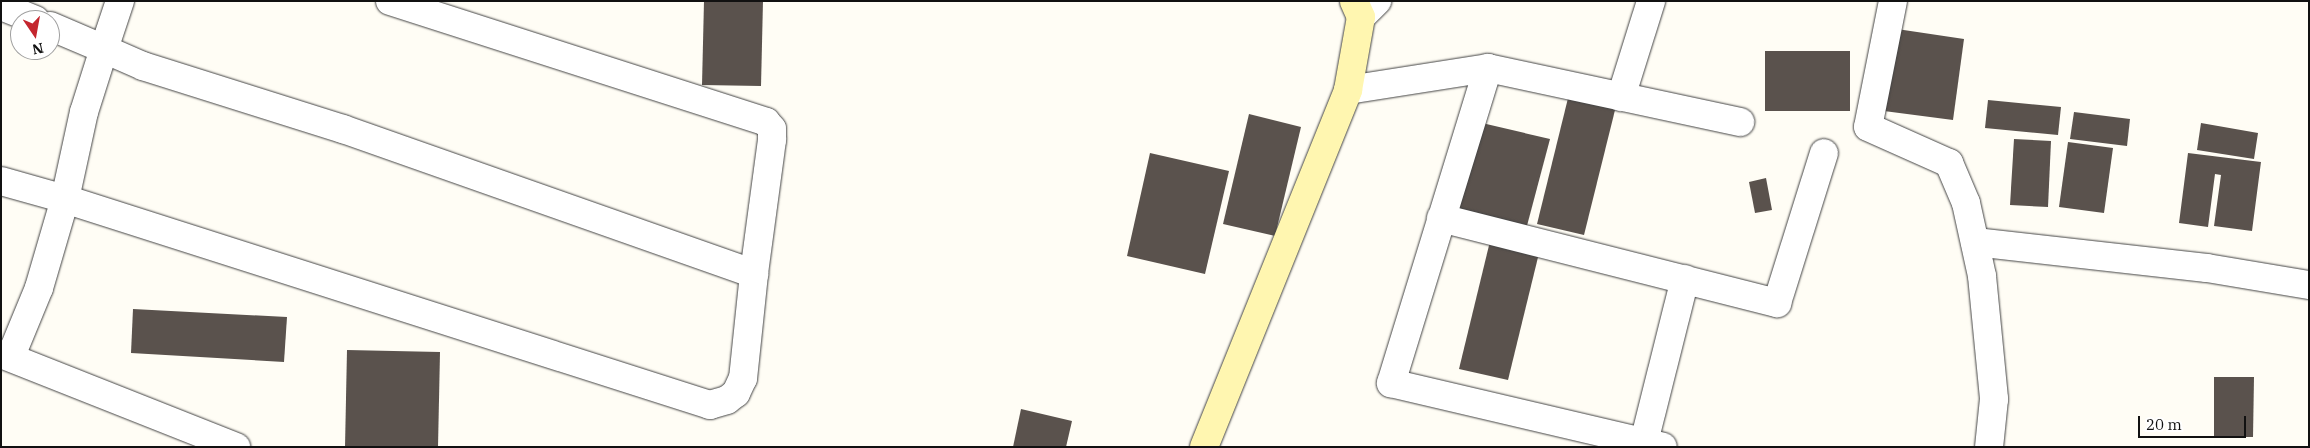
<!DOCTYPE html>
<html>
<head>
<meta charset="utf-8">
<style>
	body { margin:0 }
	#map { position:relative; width:2310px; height:448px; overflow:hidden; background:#fffdf5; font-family:"IBM Plex Serif",serif }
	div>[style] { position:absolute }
	.building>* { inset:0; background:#5a524d }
	.roads { filter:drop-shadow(0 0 1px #444) drop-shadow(0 0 1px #444) }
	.street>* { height:28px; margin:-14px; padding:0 14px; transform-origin:14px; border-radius:14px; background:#fff }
	.secondary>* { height:28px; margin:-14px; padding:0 14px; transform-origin:14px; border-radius:14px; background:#fff6b0 }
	span { translate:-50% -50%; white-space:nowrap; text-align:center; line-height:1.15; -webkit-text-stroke:5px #fff; paint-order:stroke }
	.frame { position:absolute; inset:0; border:2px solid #111; pointer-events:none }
	.north { position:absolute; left:10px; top:10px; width:50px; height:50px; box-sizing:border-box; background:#fff; border:1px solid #a0a0a0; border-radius:50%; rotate:168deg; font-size:14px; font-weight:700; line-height:20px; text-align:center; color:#111 }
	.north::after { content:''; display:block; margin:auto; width:18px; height:22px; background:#c4262e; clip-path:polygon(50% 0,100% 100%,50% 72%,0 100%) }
	.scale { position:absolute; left:2138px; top:416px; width:108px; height:22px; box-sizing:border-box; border:2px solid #111; border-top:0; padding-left:6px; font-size:15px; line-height:18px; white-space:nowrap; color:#111; -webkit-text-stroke:4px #fff; paint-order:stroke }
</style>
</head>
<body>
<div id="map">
	<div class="building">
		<i style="clip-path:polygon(704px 1px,763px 1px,761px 86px,702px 85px)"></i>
		<i style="clip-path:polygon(1897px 29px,1964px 39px,1953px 120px,1884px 111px)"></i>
		<i style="clip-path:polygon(1765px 51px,1850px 51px,1850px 111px,1765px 111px)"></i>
		<i style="clip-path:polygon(1571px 86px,1618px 98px,1584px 235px,1537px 224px)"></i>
		<i style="clip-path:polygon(1988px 100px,2061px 107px,2058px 135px,1985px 128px)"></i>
		<i style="clip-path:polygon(2074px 112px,2130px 119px,2127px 146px,2070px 139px)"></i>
		<i style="clip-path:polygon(1249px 114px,1301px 127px,1275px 236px,1223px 224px)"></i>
		<i style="clip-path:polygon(1482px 123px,1550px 139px,1524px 237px,1457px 211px)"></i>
		<i style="clip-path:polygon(2201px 123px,2258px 133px,2254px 159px,2197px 150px)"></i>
		<i style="clip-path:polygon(2014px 139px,2051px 141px,2048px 207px,2010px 205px)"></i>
		<i style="clip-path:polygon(2068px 142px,2113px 148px,2104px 213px,2059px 207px)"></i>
		<i style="clip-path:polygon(1150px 153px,1229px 171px,1205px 274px,1127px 256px)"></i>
		<i style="clip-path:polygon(2188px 153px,2261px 162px,2252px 231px,2214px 226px,2221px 175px,2215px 174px,2208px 227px,2179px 223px)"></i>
		<i style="clip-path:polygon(1766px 178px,1772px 210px,1755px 213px,1749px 182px)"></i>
		<i style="clip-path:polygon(1492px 233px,1541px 245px,1508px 380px,1459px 369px)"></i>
		<i style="clip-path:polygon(133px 309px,287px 317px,284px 362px,131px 353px)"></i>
		<i style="clip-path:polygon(347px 350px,440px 352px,438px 447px,345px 447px)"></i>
		<i style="clip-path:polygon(2214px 377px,2254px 377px,2253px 437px,2214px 437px)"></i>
		<i style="clip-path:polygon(1021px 409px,1072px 421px,1066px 447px,1013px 447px)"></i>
	</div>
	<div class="roads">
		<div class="street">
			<i style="left:390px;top:1px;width:395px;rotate:17.8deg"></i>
			<i style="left:766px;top:122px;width:9px;rotate:49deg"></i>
			<i style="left:772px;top:129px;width:11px;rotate:90deg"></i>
			<i style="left:772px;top:140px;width:135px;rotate:97.7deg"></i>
			<i style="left:1893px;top:1px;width:128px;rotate:101.2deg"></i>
			<i style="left:1868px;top:127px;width:89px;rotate:24deg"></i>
			<i style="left:1949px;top:163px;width:43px;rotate:67deg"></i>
			<i style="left:1966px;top:203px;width:75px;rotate:77.6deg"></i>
			<i style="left:1982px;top:276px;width:124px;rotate:84.4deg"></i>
			<i style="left:1994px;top:399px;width:48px;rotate:95.9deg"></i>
			<i style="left:1px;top:6px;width:37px;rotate:22deg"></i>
			<i style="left:1361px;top:17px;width:23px;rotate:-45deg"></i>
			<i style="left:50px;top:26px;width:59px;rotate:23.1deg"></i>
			<i style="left:104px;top:49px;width:51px;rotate:-71.6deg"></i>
			<i style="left:104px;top:49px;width:43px;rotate:23.6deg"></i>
			<i style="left:143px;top:66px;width:210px;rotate:17.5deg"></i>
			<i style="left:343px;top:129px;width:436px;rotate:19.4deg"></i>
			<i style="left:754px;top:274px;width:105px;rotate:96deg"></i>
			<i style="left:743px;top:378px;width:17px;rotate:115deg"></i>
			<i style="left:736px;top:393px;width:11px;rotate:142deg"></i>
			<i style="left:727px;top:400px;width:18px;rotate:164deg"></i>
			<i style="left:710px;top:405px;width:677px;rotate:-162.29deg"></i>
			<i style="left:65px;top:199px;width:89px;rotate:-77.7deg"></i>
			<i style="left:84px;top:112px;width:66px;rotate:-72.4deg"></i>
			<i style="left:1488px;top:68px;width:330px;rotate:107.1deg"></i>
			<i style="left:1391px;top:383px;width:279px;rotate:13.2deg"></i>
			<i style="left:1348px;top:90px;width:142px;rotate:-8.9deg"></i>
			<i style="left:1488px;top:68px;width:258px;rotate:12.1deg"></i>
			<i style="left:1621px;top:97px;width:101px;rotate:-72.6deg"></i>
			<i style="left:1px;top:181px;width:66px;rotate:15.7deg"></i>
			<i style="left:65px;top:199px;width:93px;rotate:106.3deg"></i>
			<i style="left:39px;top:288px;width:74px;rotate:112.4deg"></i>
			<i style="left:1441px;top:218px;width:347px;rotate:14.2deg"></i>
			<i style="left:1777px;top:303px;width:157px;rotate:-72.6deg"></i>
			<i style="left:1975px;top:242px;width:233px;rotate:6.4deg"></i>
			<i style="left:2207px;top:268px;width:103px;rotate:9.5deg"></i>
			<i style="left:1px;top:354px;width:253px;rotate:21.6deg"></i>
			<i style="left:1644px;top:442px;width:168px;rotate:-75.9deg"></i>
		</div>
		<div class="secondary">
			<i style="left:1204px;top:447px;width:385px;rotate:-68deg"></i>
			<i style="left:1348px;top:90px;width:74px;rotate:-79.9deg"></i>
			<i style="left:1361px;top:17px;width:17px;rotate:-114deg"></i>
		</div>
	</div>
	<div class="frame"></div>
	<div class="north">N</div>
	<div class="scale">20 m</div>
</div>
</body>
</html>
